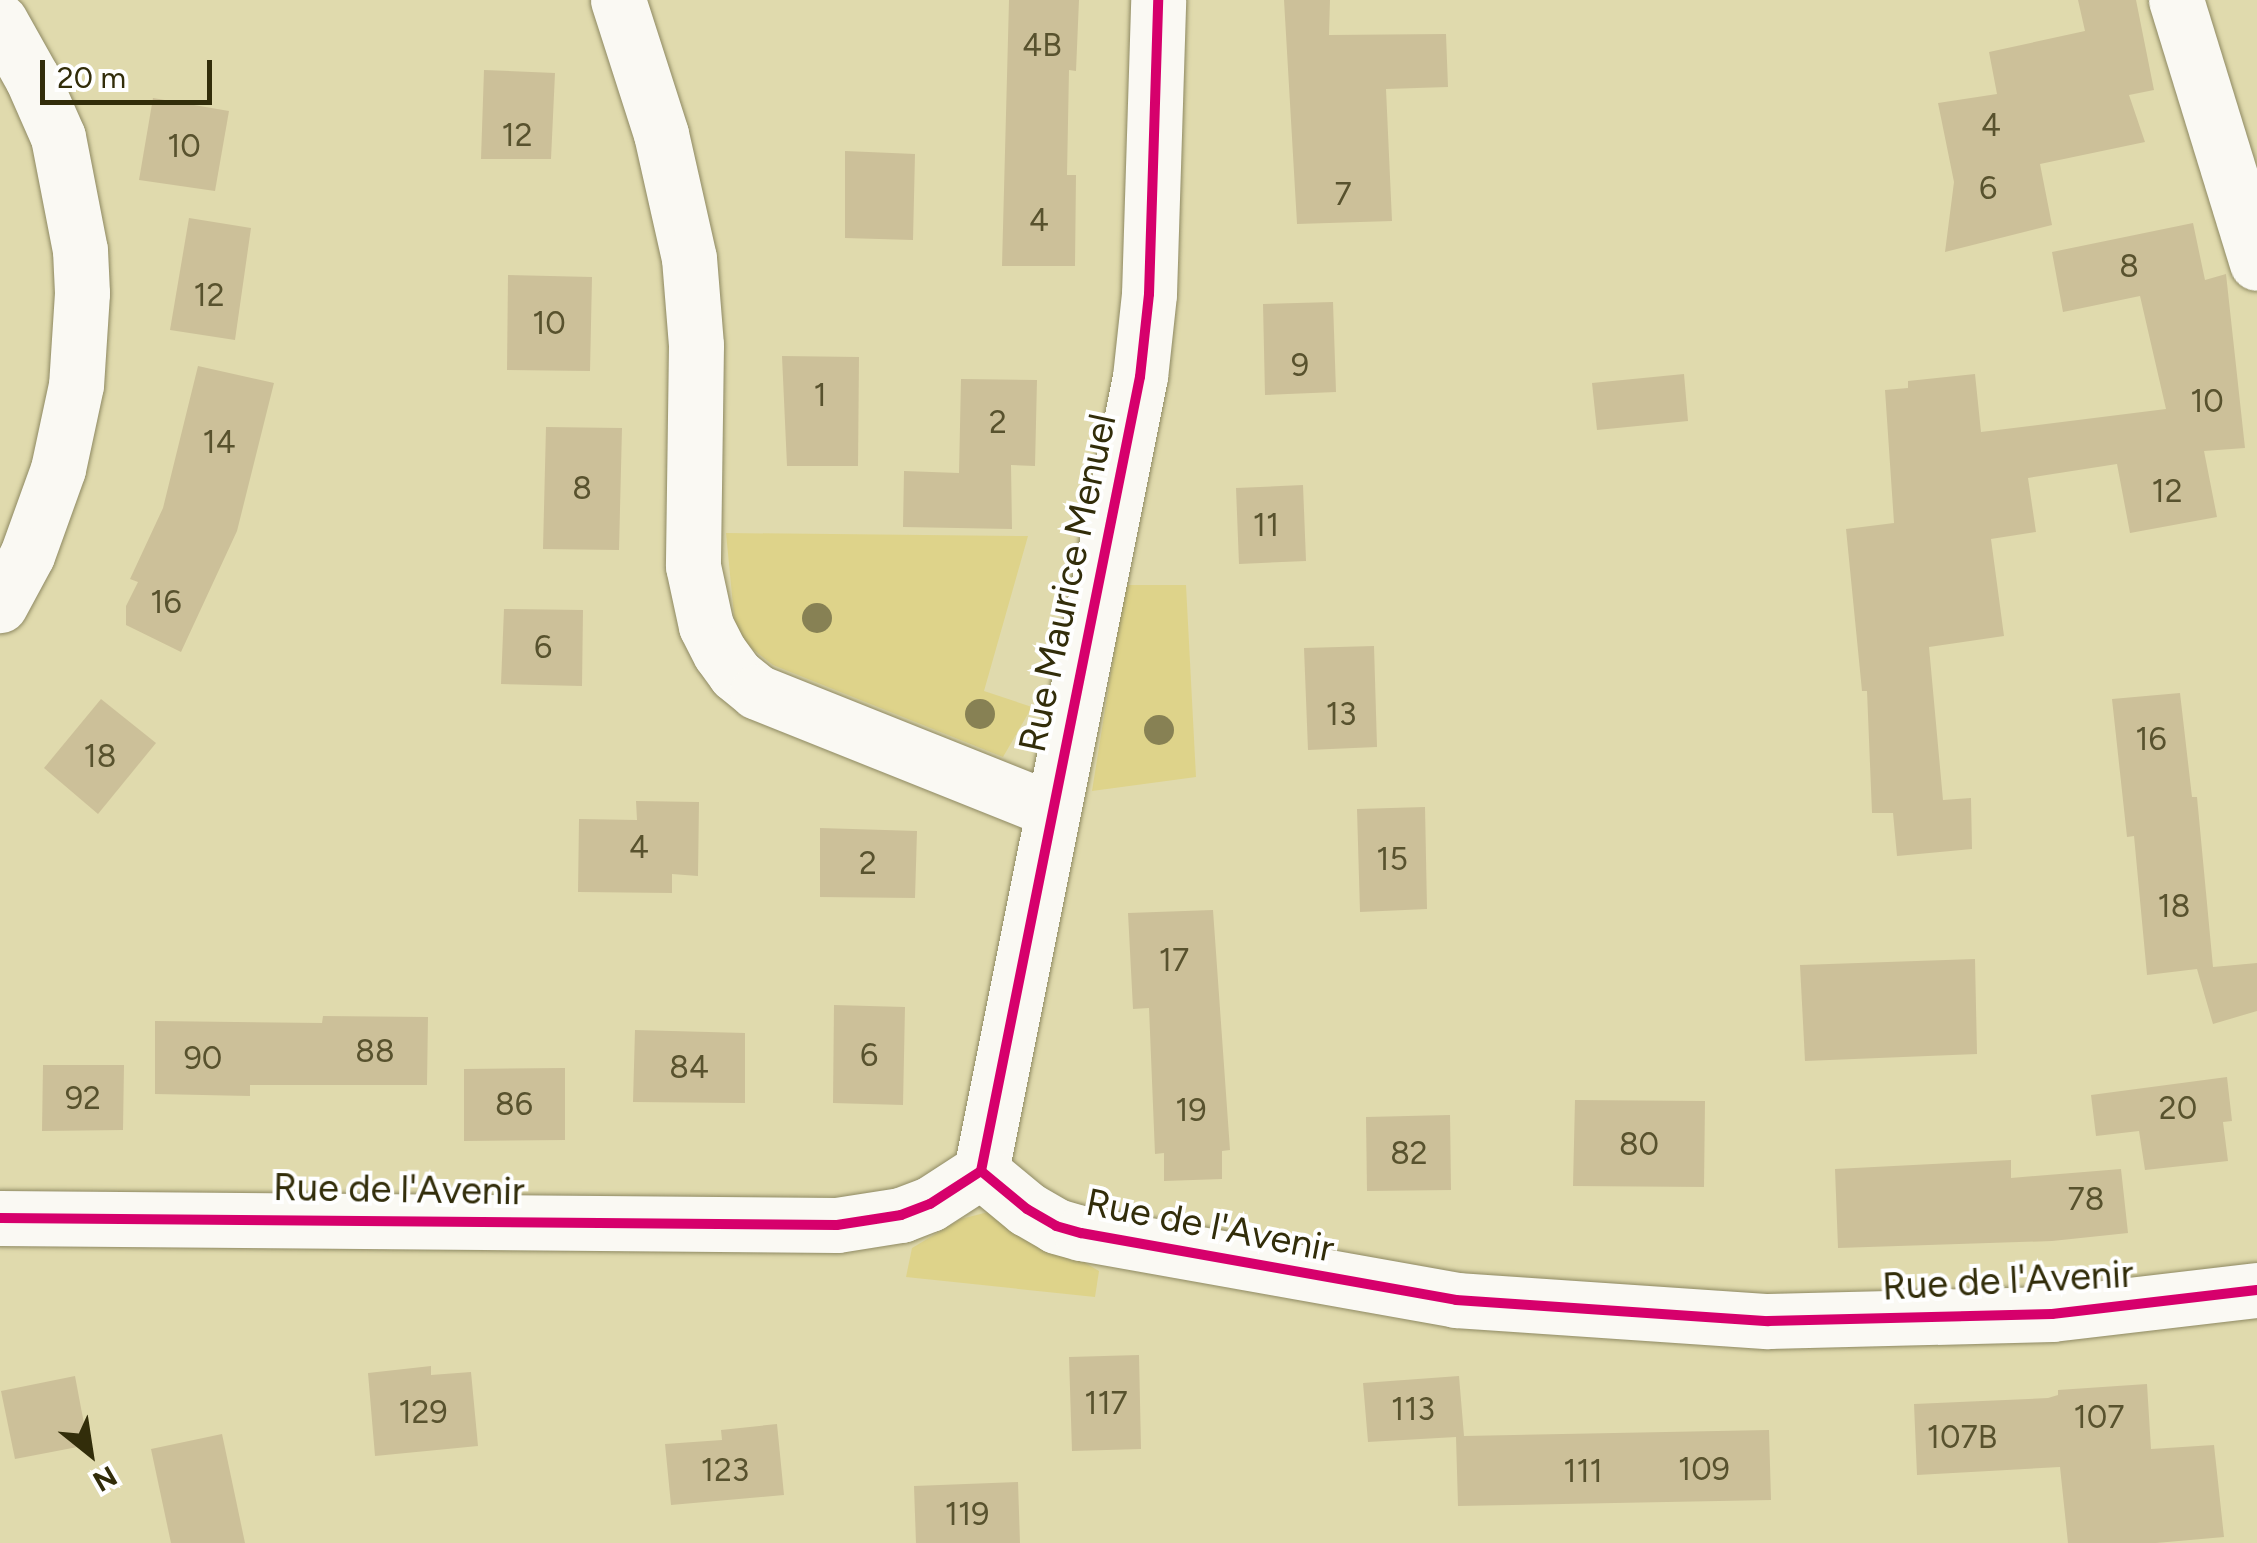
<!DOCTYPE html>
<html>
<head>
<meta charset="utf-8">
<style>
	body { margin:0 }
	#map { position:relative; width:2257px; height:1543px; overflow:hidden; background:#e0daad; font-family:Figtree,sans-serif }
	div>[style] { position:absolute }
	.green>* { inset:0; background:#ded38a }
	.building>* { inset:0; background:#ccc099 }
	.roads { filter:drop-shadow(0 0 2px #8e8962) drop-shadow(0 0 2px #8e8962) }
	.minor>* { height:55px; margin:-27.5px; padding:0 27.5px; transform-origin:27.5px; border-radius:27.5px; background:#faf9f3 }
	.cycleway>* { height:10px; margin:-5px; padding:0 5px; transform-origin:5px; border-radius:5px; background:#d6006c }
	.trees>* { width:30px; height:30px; margin:-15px; border-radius:50%; background:#878154 }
	span { translate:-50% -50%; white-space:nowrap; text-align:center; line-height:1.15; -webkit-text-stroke:8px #fff; paint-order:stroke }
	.number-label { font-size:32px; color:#58522e }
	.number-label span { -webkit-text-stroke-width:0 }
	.street-label { font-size:38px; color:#322d0a }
	.north { position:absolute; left:40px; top:1403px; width:100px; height:100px; -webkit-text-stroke:8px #fff; paint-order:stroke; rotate:150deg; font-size:28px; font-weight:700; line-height:40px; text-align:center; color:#322d0a }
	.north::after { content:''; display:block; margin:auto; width:35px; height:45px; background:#322d0a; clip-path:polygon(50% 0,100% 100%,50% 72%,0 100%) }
	.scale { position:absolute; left:40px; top:60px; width:172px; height:45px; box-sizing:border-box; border:5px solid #322d0a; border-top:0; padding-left:12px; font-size:30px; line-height:35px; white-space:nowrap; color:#322d0a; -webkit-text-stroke:8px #fff; paint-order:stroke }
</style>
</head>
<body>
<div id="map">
	<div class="green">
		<i style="clip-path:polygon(726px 533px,1028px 536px,984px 691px,1032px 707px,1003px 757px,773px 665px,736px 636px)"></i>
		<i style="clip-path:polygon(1125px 585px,1186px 585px,1196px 777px,1092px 791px)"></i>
		<i style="clip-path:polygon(996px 1210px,1099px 1271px,1095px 1297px,906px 1277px,912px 1248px,961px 1219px)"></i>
	</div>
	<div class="building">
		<i style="clip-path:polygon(1009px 0,1079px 0,1076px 71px,1069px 70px,1067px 175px,1076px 175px,1075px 266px,1002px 266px)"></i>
		<i style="clip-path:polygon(1284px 0,1330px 0,1329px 35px,1446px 34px,1448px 87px,1386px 89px,1392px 221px,1297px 224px)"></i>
		<i style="clip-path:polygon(2078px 0,2136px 0,2154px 90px,2129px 95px,2145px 142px,2040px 164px,2052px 225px,1945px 252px,1954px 182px,1938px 103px,1997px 94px,1989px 52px,2085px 31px)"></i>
		<i style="clip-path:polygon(484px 70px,555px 73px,551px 159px,481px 159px)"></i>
		<i style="clip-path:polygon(153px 98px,229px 111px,215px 191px,139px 180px)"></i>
		<i style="clip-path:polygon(845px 151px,915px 154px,913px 240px,845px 238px)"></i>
		<i style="clip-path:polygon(189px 218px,251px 228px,235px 340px,170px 330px)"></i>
		<i style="clip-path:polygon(2193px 223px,2205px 280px,2226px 274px,2245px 448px,2204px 451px,2217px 517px,2130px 533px,2117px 464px,2028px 478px,2036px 532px,1991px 539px,2004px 636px,1929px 647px,1943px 800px,1971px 798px,1972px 849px,1897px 856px,1893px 813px,1872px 813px,1867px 691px,1862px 691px,1846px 529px,1894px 523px,1885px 390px,1908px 388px,1908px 381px,1975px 374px,1981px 432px,2166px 409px,2140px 296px,2063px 312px,2052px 252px)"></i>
		<i style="clip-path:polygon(508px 275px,592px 277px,590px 371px,507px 370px)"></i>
		<i style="clip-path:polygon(1333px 302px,1336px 392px,1265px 395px,1263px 304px)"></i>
		<i style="clip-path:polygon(782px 356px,859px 357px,858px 466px,787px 466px)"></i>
		<i style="clip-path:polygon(198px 366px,274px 383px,237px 531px,181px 652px,126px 625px,126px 606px,138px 582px,130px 579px,163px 508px)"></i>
		<i style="clip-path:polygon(1684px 374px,1688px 421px,1597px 430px,1592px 383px)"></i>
		<i style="clip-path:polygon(961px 379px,1037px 380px,1035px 466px,1011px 465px,1012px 529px,903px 527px,904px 471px,959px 473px)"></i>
		<i style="clip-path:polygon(546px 427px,622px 428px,619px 550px,543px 549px)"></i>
		<i style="clip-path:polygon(1303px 485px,1306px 561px,1239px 564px,1236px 488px)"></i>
		<i style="clip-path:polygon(504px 609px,583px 610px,582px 686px,501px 684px)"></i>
		<i style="clip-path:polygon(1374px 646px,1377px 747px,1308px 750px,1304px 648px)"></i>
		<i style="clip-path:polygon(2180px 693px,2192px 797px,2197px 797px,2213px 967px,2257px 963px,2257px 1011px,2213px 1024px,2197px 969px,2147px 975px,2134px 836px,2127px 837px,2112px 699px)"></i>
		<i style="clip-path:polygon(101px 699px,156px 743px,98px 814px,44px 768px)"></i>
		<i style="clip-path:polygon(636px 801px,699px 802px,698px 876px,672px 874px,672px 893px,578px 892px,579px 819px,637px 820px)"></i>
		<i style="clip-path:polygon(1425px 807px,1427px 909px,1360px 912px,1357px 809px)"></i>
		<i style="clip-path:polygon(820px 828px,917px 831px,915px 898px,820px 897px)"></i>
		<i style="clip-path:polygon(1213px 910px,1230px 1150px,1222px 1151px,1222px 1179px,1164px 1181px,1164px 1153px,1155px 1154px,1149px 1008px,1133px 1009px,1128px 913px)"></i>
		<i style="clip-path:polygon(1975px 959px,1977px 1054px,1805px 1061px,1800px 965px)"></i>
		<i style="clip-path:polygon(834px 1005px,905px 1007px,903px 1105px,833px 1103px)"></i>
		<i style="clip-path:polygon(323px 1016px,428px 1017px,427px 1085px,250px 1085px,250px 1096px,155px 1094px,155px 1021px,322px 1023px)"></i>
		<i style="clip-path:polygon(635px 1030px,745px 1033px,745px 1103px,633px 1102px)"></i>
		<i style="clip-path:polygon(43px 1065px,124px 1065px,123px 1130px,42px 1131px)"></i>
		<i style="clip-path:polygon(565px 1068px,565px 1140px,464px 1141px,464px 1069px)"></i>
		<i style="clip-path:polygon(2227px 1077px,2232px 1121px,2223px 1122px,2228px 1161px,2145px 1170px,2139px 1131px,2096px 1136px,2091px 1095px)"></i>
		<i style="clip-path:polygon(1575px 1100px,1705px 1101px,1704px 1187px,1573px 1186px)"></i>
		<i style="clip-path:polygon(1450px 1115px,1451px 1190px,1367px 1191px,1366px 1117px)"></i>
		<i style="clip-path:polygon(2011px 1160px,2011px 1178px,2121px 1169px,2128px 1233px,2052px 1241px,1838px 1248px,1835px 1169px)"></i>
		<i style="clip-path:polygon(1139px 1355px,1141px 1449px,1072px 1451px,1069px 1357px)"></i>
		<i style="clip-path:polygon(431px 1366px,431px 1375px,471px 1372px,478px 1446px,375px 1456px,368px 1373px)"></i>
		<i style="clip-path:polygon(75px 1376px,88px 1445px,15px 1459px,1px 1391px)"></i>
		<i style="clip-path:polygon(1459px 1376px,1464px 1436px,1769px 1430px,1771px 1500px,1458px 1506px,1456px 1437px,1368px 1442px,1363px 1383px)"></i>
		<i style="clip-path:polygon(2147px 1384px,2151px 1449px,2214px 1445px,2224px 1537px,2156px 1543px,2068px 1543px,2060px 1467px,1917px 1475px,1914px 1404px,2048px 1398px,2058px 1395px,2058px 1390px)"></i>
		<i style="clip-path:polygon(777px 1424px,784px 1495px,671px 1505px,665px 1444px,722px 1440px,721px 1430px)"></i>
		<i style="clip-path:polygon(222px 1434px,245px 1543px,171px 1543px,151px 1449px)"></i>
		<i style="clip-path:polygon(1018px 1482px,1020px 1543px,916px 1543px,914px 1486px)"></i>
	</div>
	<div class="roads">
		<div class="minor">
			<i style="left:618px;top:0;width:141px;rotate:72.2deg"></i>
			<i style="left:661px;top:134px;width:127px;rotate:77.3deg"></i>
			<i style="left:689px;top:258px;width:87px;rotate:85.4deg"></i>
			<i style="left:696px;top:345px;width:221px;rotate:90.8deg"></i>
			<i style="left:693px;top:566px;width:61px;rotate:77.8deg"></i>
			<i style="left:706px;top:626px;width:30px;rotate:63deg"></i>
			<i style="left:720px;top:653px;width:26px;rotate:54deg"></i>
			<i style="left:735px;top:674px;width:28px;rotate:39deg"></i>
			<i style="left:757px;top:692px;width:318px;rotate:21.8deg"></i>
			<i style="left:2176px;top:0;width:275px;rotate:72.9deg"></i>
			<i style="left:0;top:21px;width:65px;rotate:60.7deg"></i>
			<i style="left:32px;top:78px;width:64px;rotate:66.2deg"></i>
			<i style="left:58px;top:137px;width:115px;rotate:79deg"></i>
			<i style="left:80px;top:250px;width:43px;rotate:87.3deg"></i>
			<i style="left:82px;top:293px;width:92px;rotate:93.7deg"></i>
			<i style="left:76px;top:385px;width:86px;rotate:102.1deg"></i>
			<i style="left:58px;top:469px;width:91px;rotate:109.8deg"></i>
			<i style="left:27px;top:555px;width:57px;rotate:118.4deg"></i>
			<i style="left:981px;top:1171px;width:810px;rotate:-78.68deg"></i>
			<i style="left:1140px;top:377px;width:83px;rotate:-83.8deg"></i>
			<i style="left:1149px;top:294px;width:294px;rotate:-88.2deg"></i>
			<i style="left:0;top:1218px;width:837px;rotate:0.48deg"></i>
			<i style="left:837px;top:1225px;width:65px;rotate:-8.9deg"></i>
			<i style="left:901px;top:1215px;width:31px;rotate:-21deg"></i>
			<i style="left:930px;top:1204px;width:61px;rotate:-32.9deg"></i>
			<i style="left:981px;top:1171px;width:60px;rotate:39.6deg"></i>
			<i style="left:1027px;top:1209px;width:34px;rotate:30deg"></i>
			<i style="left:1056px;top:1226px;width:26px;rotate:16deg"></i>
			<i style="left:1081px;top:1233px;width:381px;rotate:10.1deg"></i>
			<i style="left:1456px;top:1300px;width:313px;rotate:3.9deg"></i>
			<i style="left:1768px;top:1321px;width:284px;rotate:-1.4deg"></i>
			<i style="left:2052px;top:1314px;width:206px;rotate:-6.7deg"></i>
		</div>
	</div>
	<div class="cycleway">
		<i style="left:981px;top:1171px;width:810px;rotate:-78.68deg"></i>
		<i style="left:1140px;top:377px;width:83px;rotate:-83.8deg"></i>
		<i style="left:1149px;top:294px;width:294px;rotate:-88.2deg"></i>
		<i style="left:0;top:1218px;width:837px;rotate:0.48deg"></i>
		<i style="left:837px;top:1225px;width:65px;rotate:-8.9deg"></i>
		<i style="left:901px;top:1215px;width:31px;rotate:-21deg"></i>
		<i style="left:930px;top:1204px;width:61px;rotate:-32.9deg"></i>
		<i style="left:981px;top:1171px;width:60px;rotate:39.6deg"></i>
		<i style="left:1027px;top:1209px;width:34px;rotate:30deg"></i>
		<i style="left:1056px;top:1226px;width:26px;rotate:16deg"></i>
		<i style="left:1081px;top:1233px;width:381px;rotate:10.1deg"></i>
		<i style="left:1456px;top:1300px;width:313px;rotate:3.9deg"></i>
		<i style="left:1768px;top:1321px;width:284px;rotate:-1.4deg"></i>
		<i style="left:2052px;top:1314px;width:206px;rotate:-6.7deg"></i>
	</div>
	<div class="trees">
		<i style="left:817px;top:618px"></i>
		<i style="left:980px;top:714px"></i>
		<i style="left:1159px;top:730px"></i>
	</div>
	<div class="number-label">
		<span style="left:1042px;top:45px">4B</span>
		<span style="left:1991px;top:125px">4</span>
		<span style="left:517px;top:135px">12</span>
		<span style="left:184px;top:146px">10</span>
		<span style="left:1988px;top:188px">6</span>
		<span style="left:1343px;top:194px">7</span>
		<span style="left:1039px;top:220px">4</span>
		<span style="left:2129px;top:266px">8</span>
		<span style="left:209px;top:295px">12</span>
		<span style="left:549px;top:323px">10</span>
		<span style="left:1300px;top:365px">9</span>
		<span style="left:820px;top:395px">1</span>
		<span style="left:2207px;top:401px">10</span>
		<span style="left:998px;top:422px">2</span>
		<span style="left:219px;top:442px">14</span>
		<span style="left:582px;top:488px">8</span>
		<span style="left:2167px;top:491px">12</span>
		<span style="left:1266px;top:525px">11</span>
		<span style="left:166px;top:602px">16</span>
		<span style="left:543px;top:647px">6</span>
		<span style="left:1341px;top:714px">13</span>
		<span style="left:2151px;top:739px">16</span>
		<span style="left:100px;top:756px">18</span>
		<span style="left:639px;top:847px">4</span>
		<span style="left:1392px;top:859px">15</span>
		<span style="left:868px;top:863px">2</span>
		<span style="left:2174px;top:906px">18</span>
		<span style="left:1174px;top:960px">17</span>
		<span style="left:375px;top:1051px">88</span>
		<span style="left:869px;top:1055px">6</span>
		<span style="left:203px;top:1058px">90</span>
		<span style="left:689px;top:1067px">84</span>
		<span style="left:83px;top:1098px">92</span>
		<span style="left:514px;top:1104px">86</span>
		<span style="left:2178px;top:1108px">20</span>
		<span style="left:1191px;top:1110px">19</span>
		<span style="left:1639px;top:1144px">80</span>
		<span style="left:1409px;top:1153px">82</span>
		<span style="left:2086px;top:1199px">78</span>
		<span style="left:1106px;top:1403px">117</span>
		<span style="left:1413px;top:1409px">113</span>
		<span style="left:423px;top:1412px">129</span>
		<span style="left:2099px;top:1417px">107</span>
		<span style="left:1962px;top:1437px">107B</span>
		<span style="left:1704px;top:1469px">109</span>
		<span style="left:725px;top:1470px">123</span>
		<span style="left:1583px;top:1471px">111</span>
		<span style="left:967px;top:1514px">119</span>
	</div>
	<div class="street-label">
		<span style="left:1068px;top:583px;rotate:-78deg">Rue Maurice Menuel</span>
		<span style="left:399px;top:1190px;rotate:1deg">Rue de l'Avenir</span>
		<span style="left:1210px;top:1226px;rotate:11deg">Rue de l'Avenir</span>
		<span style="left:2008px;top:1281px;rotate:-3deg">Rue de l'Avenir</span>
	</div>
	<div class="north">N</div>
	<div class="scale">20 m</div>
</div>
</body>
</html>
